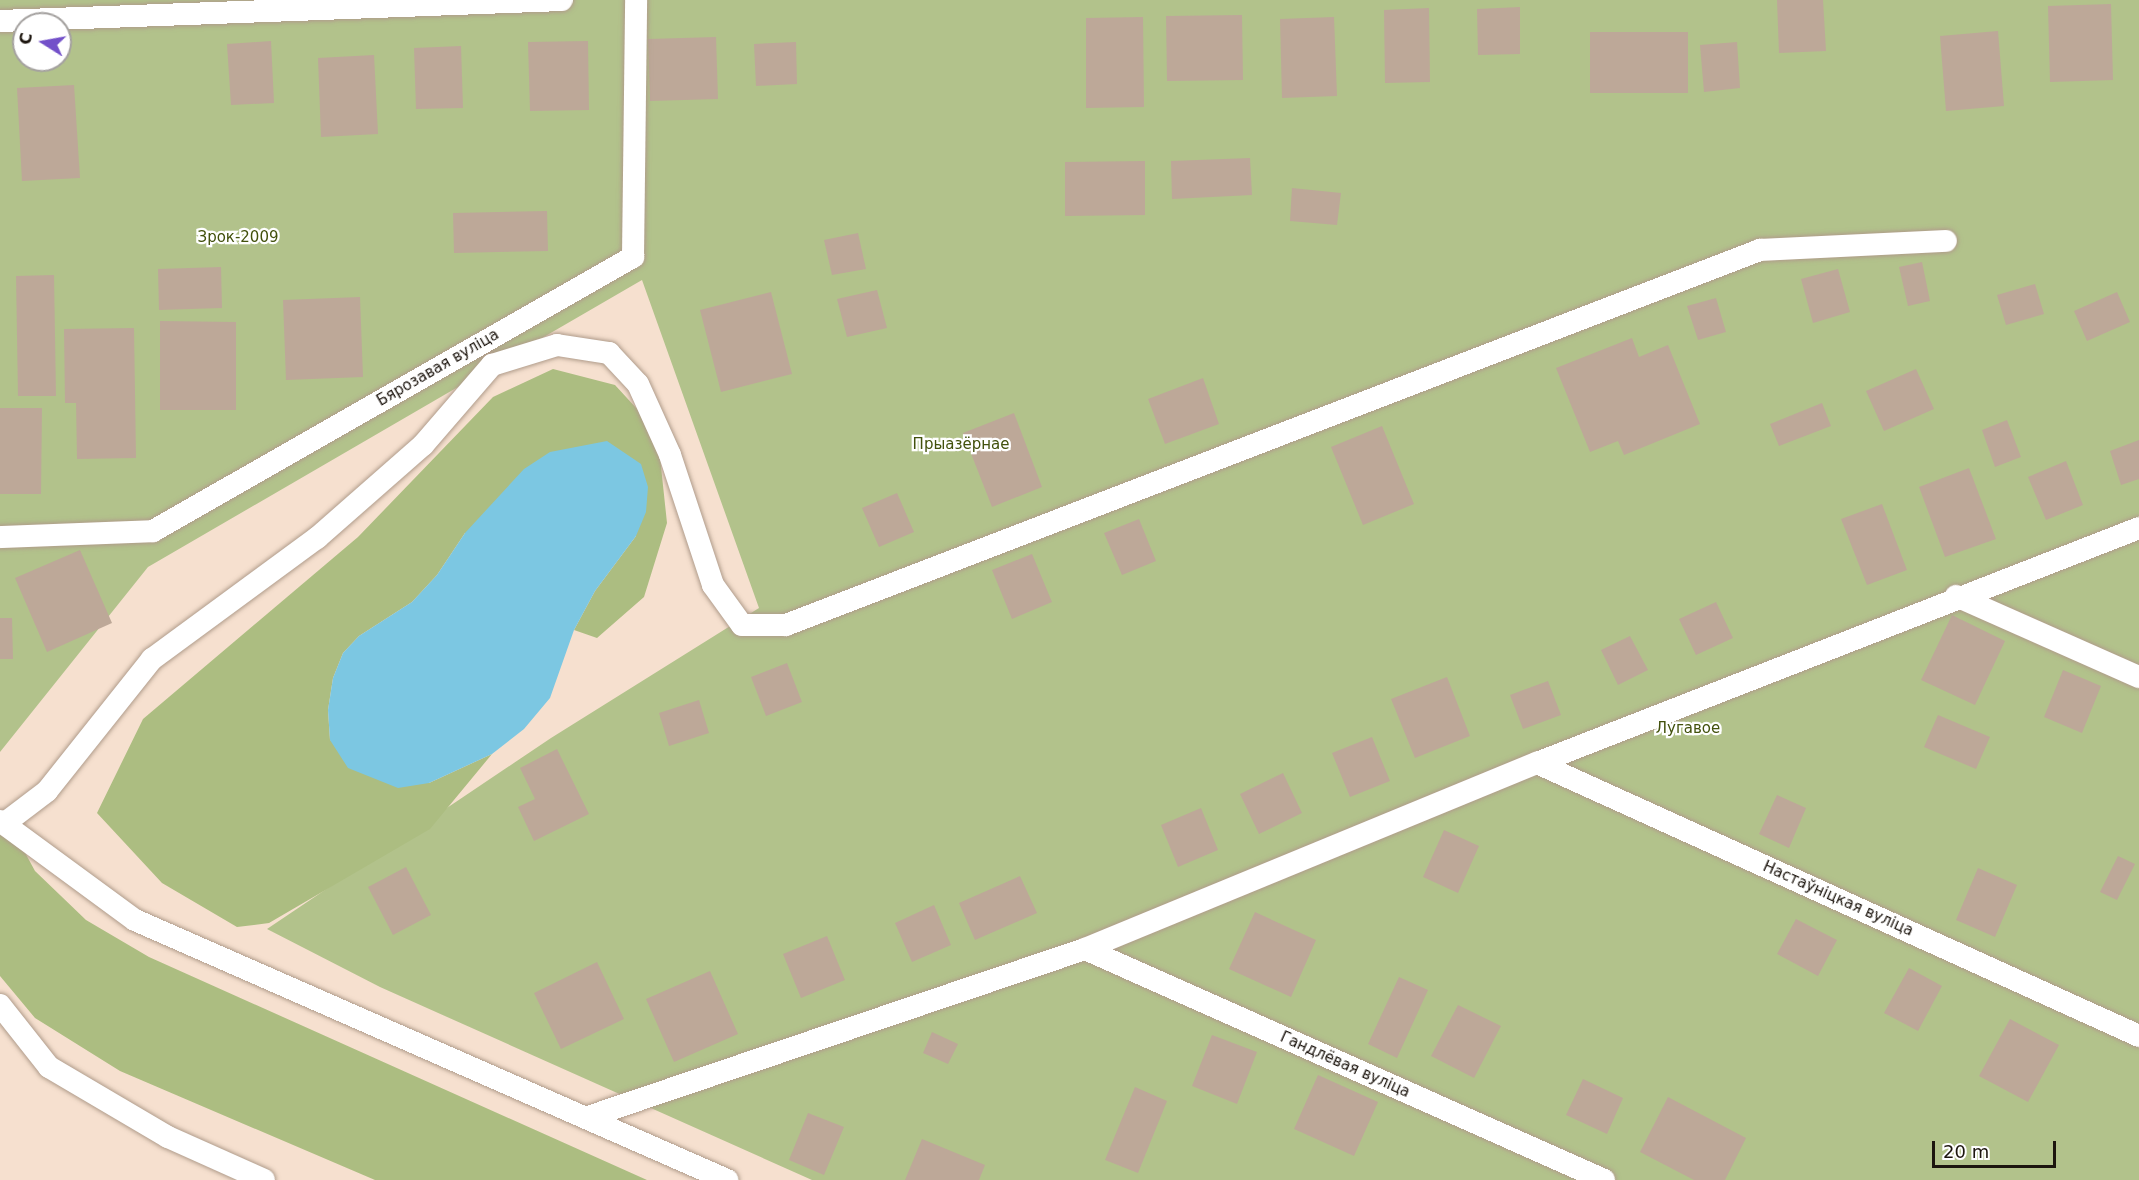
<!DOCTYPE html>
<html>
<head>
<meta charset="utf-8">
<style>
	body { margin:0 }
	#map { position:relative; width:2139px; height:1180px; overflow:hidden; background:#f6e0cf; font-family:"DejaVu Sans",sans-serif }
	div>[style] { position:absolute }
	.green>* { inset:0; background:#b2c28b }
	.forest>* { inset:0; background:#acbd81 }
	.water>* { inset:0; background:#7cc7e2 }
	.building>* { inset:0; background:#bda898 }
	.roads { filter:drop-shadow(0 0 2px #b09c8b) drop-shadow(0 0 2px #b09c8b) }
	.service>* { height:22px; margin:-11px; padding:0 11px; transform-origin:11px; border-radius:11px; background:#fff }
	span { translate:-50% -50%; white-space:nowrap; text-align:center; line-height:1.15; -webkit-text-stroke:4.5px #fff; paint-order:stroke }
	.park-label { font-size:15px; color:#42510c }
	.street-label { font-size:15px; color:#1c150e }
	.north { position:absolute; left:12px; top:12px; width:60px; height:60px; box-sizing:border-box; background:#fff; border:2px solid #a4a19f; border-radius:50%; rotate:281deg; font-size:16px; font-weight:700; line-height:24px; text-align:center; color:#1c150e }
	.north::after { content:''; display:block; margin:auto; width:21px; height:27px; background:#7350c9; clip-path:polygon(50% 0,100% 100%,50% 72%,0 100%) }
	.scale { position:absolute; left:1932px; top:1141px; width:124px; height:27px; box-sizing:border-box; border:3px solid #1c150e; border-top:0; padding-left:8px; font-size:18px; line-height:21px; white-space:nowrap; color:#1c150e; -webkit-text-stroke:4px #fff; paint-order:stroke }
</style>
</head>
<body>
<div id="map">
	<div class="green">
		<i style="clip-path:polygon(evenodd,0 0,2139px 0,2139px 1180px,812px 1180px,380px 987px,267px 929px,551px 738px,759px 608px,642px 280px,148px 567px,0 752px,0 0,24px 24px,60px 24px,60px 60px,24px 60px,24px 24px)"></i>
	</div>
	<div class="forest">
		<i style="clip-path:polygon(553px 369px,615px 385px,638px 410px,660px 457px,667px 523px,644px 597px,597px 638px,574px 630px,595px 591px,636px 536px,465px 533px,437px 575px,412px 602px,359px 636px,343px 653px,333px 678px,328px 710px,330px 740px,429px 783px,492px 754px,430px 829px,269px 923px,237px 927px,162px 883px,97px 813px,143px 719px,358px 537px,493px 397px)"></i>
		<i style="clip-path:polygon(0 835px,22px 847px,35px 871px,86px 920px,149px 957px,647px 1180px,375px 1180px,120px 1071px,35px 1018px,0 976px)"></i>
	</div>
	<div class="water">
		<i style="clip-path:polygon(607px 441px,641px 464px,648px 487px,646px 512px,636px 536px,595px 591px,574px 630px,550px 698px,524px 729px,492px 754px,429px 783px,398px 788px,348px 768px,330px 740px,328px 710px,333px 678px,343px 653px,359px 636px,412px 602px,437px 575px,465px 533px,524px 469px,550px 452px)"></i>
	</div>
	<div class="building">
		<i style="clip-path:polygon(1777px 0,1823px 0,1826px 51px,1779px 53px)"></i>
		<i style="clip-path:polygon(2111px 4px,2113px 80px,2050px 82px,2048px 6px)"></i>
		<i style="clip-path:polygon(1520px 7px,1520px 54px,1478px 55px,1477px 9px)"></i>
		<i style="clip-path:polygon(1429px 8px,1430px 82px,1385px 83px,1384px 10px)"></i>
		<i style="clip-path:polygon(1242px 15px,1243px 80px,1167px 81px,1166px 16px)"></i>
		<i style="clip-path:polygon(1143px 17px,1144px 107px,1086px 108px,1086px 18px)"></i>
		<i style="clip-path:polygon(1334px 17px,1337px 96px,1282px 98px,1280px 19px)"></i>
		<i style="clip-path:polygon(1998px 31px,2004px 106px,1946px 111px,1940px 36px)"></i>
		<i style="clip-path:polygon(1590px 32px,1688px 32px,1688px 93px,1590px 93px)"></i>
		<i style="clip-path:polygon(716px 37px,718px 99px,650px 101px,648px 39px)"></i>
		<i style="clip-path:polygon(271px 41px,274px 103px,231px 105px,227px 44px)"></i>
		<i style="clip-path:polygon(588px 41px,589px 110px,530px 111px,528px 42px)"></i>
		<i style="clip-path:polygon(796px 42px,797px 84px,756px 86px,754px 44px)"></i>
		<i style="clip-path:polygon(1737px 42px,1740px 88px,1704px 92px,1700px 45px)"></i>
		<i style="clip-path:polygon(461px 46px,463px 108px,416px 109px,414px 48px)"></i>
		<i style="clip-path:polygon(374px 55px,378px 134px,321px 137px,318px 58px)"></i>
		<i style="clip-path:polygon(74px 85px,80px 178px,22px 181px,17px 88px)"></i>
		<i style="clip-path:polygon(1250px 158px,1252px 195px,1172px 199px,1171px 161px)"></i>
		<i style="clip-path:polygon(1145px 161px,1145px 215px,1065px 216px,1065px 162px)"></i>
		<i style="clip-path:polygon(1292px 188px,1341px 193px,1337px 225px,1290px 221px)"></i>
		<i style="clip-path:polygon(547px 211px,548px 251px,454px 253px,453px 213px)"></i>
		<i style="clip-path:polygon(858px 233px,866px 269px,832px 275px,824px 240px)"></i>
		<i style="clip-path:polygon(1922px 262px,1930px 301px,1908px 306px,1899px 267px)"></i>
		<i style="clip-path:polygon(221px 267px,222px 308px,159px 310px,158px 269px)"></i>
		<i style="clip-path:polygon(1838px 269px,1850px 312px,1813px 323px,1801px 279px)"></i>
		<i style="clip-path:polygon(54px 275px,56px 396px,18px 396px,16px 276px)"></i>
		<i style="clip-path:polygon(2035px 284px,2044px 314px,2006px 325px,1997px 295px)"></i>
		<i style="clip-path:polygon(877px 290px,887px 328px,847px 337px,837px 299px)"></i>
		<i style="clip-path:polygon(771px 292px,792px 374px,721px 392px,700px 310px)"></i>
		<i style="clip-path:polygon(2117px 292px,2130px 322px,2087px 341px,2074px 311px)"></i>
		<i style="clip-path:polygon(360px 297px,363px 377px,286px 380px,283px 300px)"></i>
		<i style="clip-path:polygon(1716px 298px,1726px 332px,1698px 340px,1687px 306px)"></i>
		<i style="clip-path:polygon(160px 321px,236px 322px,236px 410px,160px 410px)"></i>
		<i style="clip-path:polygon(134px 328px,136px 458px,77px 459px,76px 403px,65px 403px,64px 329px)"></i>
		<i style="clip-path:polygon(1632px 338px,1639px 357px,1668px 345px,1700px 424px,1624px 455px,1618px 441px,1590px 452px,1556px 368px)"></i>
		<i style="clip-path:polygon(1916px 369px,1934px 409px,1884px 431px,1866px 391px)"></i>
		<i style="clip-path:polygon(1203px 378px,1219px 424px,1165px 444px,1148px 399px)"></i>
		<i style="clip-path:polygon(1822px 403px,1831px 426px,1779px 446px,1770px 424px)"></i>
		<i style="clip-path:polygon(0 408px,42px 408px,41px 494px,0 494px)"></i>
		<i style="clip-path:polygon(1014px 413px,1042px 487px,992px 507px,963px 433px)"></i>
		<i style="clip-path:polygon(2007px 420px,2021px 457px,1995px 467px,1982px 430px)"></i>
		<i style="clip-path:polygon(1382px 426px,1414px 504px,1363px 525px,1331px 447px)"></i>
		<i style="clip-path:polygon(2139px 440px,2139px 479px,2121px 485px,2110px 451px)"></i>
		<i style="clip-path:polygon(2066px 461px,2083px 505px,2046px 520px,2028px 477px)"></i>
		<i style="clip-path:polygon(1969px 468px,1996px 539px,1945px 557px,1919px 487px)"></i>
		<i style="clip-path:polygon(897px 493px,914px 532px,879px 547px,862px 508px)"></i>
		<i style="clip-path:polygon(1882px 504px,1907px 570px,1867px 585px,1841px 519px)"></i>
		<i style="clip-path:polygon(1139px 519px,1156px 561px,1122px 575px,1104px 533px)"></i>
		<i style="clip-path:polygon(80px 550px,112px 623px,47px 652px,15px 578px)"></i>
		<i style="clip-path:polygon(1032px 554px,1052px 602px,1012px 619px,992px 570px)"></i>
		<i style="clip-path:polygon(1716px 602px,1733px 638px,1696px 655px,1679px 619px)"></i>
		<i style="clip-path:polygon(1952px 615px,2005px 641px,1975px 705px,1921px 680px)"></i>
		<i style="clip-path:polygon(0 618px,12px 618px,13px 659px,0 659px)"></i>
		<i style="clip-path:polygon(1630px 636px,1648px 670px,1618px 685px,1601px 650px)"></i>
		<i style="clip-path:polygon(787px 663px,802px 702px,766px 716px,751px 677px)"></i>
		<i style="clip-path:polygon(2063px 670px,2101px 686px,2082px 733px,2044px 717px)"></i>
		<i style="clip-path:polygon(1447px 677px,1470px 736px,1415px 758px,1391px 699px)"></i>
		<i style="clip-path:polygon(1548px 681px,1561px 715px,1523px 729px,1510px 695px)"></i>
		<i style="clip-path:polygon(699px 700px,709px 733px,669px 746px,659px 713px)"></i>
		<i style="clip-path:polygon(1938px 715px,1990px 737px,1976px 769px,1924px 747px)"></i>
		<i style="clip-path:polygon(1372px 737px,1390px 781px,1350px 797px,1332px 753px)"></i>
		<i style="clip-path:polygon(557px 749px,589px 814px,534px 841px,518px 807px,535px 799px,520px 768px)"></i>
		<i style="clip-path:polygon(1283px 773px,1302px 813px,1259px 834px,1240px 794px)"></i>
		<i style="clip-path:polygon(1777px 795px,1806px 808px,1789px 848px,1759px 834px)"></i>
		<i style="clip-path:polygon(1201px 808px,1218px 850px,1178px 867px,1161px 825px)"></i>
		<i style="clip-path:polygon(1444px 830px,1479px 846px,1458px 893px,1423px 877px)"></i>
		<i style="clip-path:polygon(2118px 856px,2135px 864px,2117px 900px,2100px 892px)"></i>
		<i style="clip-path:polygon(406px 867px,431px 915px,393px 935px,368px 887px)"></i>
		<i style="clip-path:polygon(1978px 868px,2017px 885px,1995px 937px,1956px 920px)"></i>
		<i style="clip-path:polygon(1020px 876px,1037px 913px,975px 940px,959px 903px)"></i>
		<i style="clip-path:polygon(934px 905px,951px 945px,912px 962px,895px 923px)"></i>
		<i style="clip-path:polygon(1255px 912px,1316px 940px,1291px 997px,1229px 969px)"></i>
		<i style="clip-path:polygon(1796px 919px,1837px 940px,1818px 976px,1777px 954px)"></i>
		<i style="clip-path:polygon(827px 936px,845px 980px,801px 998px,783px 954px)"></i>
		<i style="clip-path:polygon(597px 962px,624px 1019px,561px 1049px,534px 993px)"></i>
		<i style="clip-path:polygon(1909px 968px,1942px 986px,1918px 1031px,1884px 1013px)"></i>
		<i style="clip-path:polygon(710px 971px,738px 1034px,674px 1062px,646px 999px)"></i>
		<i style="clip-path:polygon(1399px 977px,1428px 990px,1397px 1058px,1368px 1044px)"></i>
		<i style="clip-path:polygon(1458px 1005px,1501px 1026px,1474px 1078px,1431px 1056px)"></i>
		<i style="clip-path:polygon(2010px 1019px,2059px 1045px,2028px 1102px,1979px 1076px)"></i>
		<i style="clip-path:polygon(932px 1032px,958px 1044px,948px 1064px,923px 1053px)"></i>
		<i style="clip-path:polygon(1212px 1035px,1257px 1052px,1237px 1104px,1192px 1086px)"></i>
		<i style="clip-path:polygon(1318px 1075px,1378px 1102px,1354px 1156px,1294px 1129px)"></i>
		<i style="clip-path:polygon(1583px 1079px,1623px 1098px,1607px 1134px,1566px 1115px)"></i>
		<i style="clip-path:polygon(1135px 1087px,1167px 1101px,1138px 1173px,1105px 1160px)"></i>
		<i style="clip-path:polygon(1668px 1097px,1746px 1138px,1725px 1180px,1694px 1180px,1640px 1152px)"></i>
		<i style="clip-path:polygon(808px 1113px,844px 1127px,824px 1175px,789px 1160px)"></i>
		<i style="clip-path:polygon(922px 1139px,985px 1165px,979px 1180px,905px 1180px)"></i>
	</div>
	<div class="roads">
		<div class="service">
			<i style="left:0;top:21px;width:562px;rotate:-2.14deg"></i>
			<i style="left:0;top:537px;width:153px;rotate:-2.2deg"></i>
			<i style="left:153px;top:531px;width:553px;rotate:-29.72deg"></i>
			<i style="left:633px;top:257px;width:257px;rotate:-89.3deg"></i>
			<i style="left:1956px;top:596px;width:200px;rotate:23.9deg"></i>
			<i style="left:1537px;top:763px;width:661px;rotate:24.39deg"></i>
			<i style="left:0;top:821px;width:167px;rotate:36.3deg"></i>
			<i style="left:135px;top:920px;width:647px;rotate:23.71deg"></i>
			<i style="left:5px;top:823px;width:53px;rotate:-37.3deg"></i>
			<i style="left:47px;top:791px;width:169px;rotate:-51.5deg"></i>
			<i style="left:152px;top:659px;width:205px;rotate:-36.3deg"></i>
			<i style="left:317px;top:538px;width:141px;rotate:-41.3deg"></i>
			<i style="left:423px;top:445px;width:106px;rotate:-49.2deg"></i>
			<i style="left:492px;top:365px;width:68px;rotate:-17.1deg"></i>
			<i style="left:557px;top:345px;width:53px;rotate:8.7deg"></i>
			<i style="left:609px;top:353px;width:42px;rotate:46.9deg"></i>
			<i style="left:638px;top:384px;width:78px;rotate:65.7deg"></i>
			<i style="left:670px;top:455px;width:137px;rotate:71.7deg"></i>
			<i style="left:713px;top:585px;width:49px;rotate:54.1deg"></i>
			<i style="left:742px;top:625px;width:44px"></i>
			<i style="left:786px;top:625px;width:1044px;rotate:-21.06deg"></i>
			<i style="left:1760px;top:250px;width:186px;rotate:-2.8deg"></i>
			<i style="left:1085px;top:949px;width:568px;rotate:23.99deg"></i>
			<i style="left:0;top:1005px;width:79px;rotate:51.7deg"></i>
			<i style="left:49px;top:1067px;width:138px;rotate:30.5deg"></i>
			<i style="left:168px;top:1137px;width:105px;rotate:24.1deg"></i>
			<i style="left:588px;top:1117px;width:525px;rotate:-18.68deg"></i>
			<i style="left:1085px;top:949px;width:489px;rotate:-22.4deg"></i>
			<i style="left:1537px;top:763px;width:646px;rotate:-21.32deg"></i>
		</div>
	</div>
	<div class="park-label">
		<span style="left:238px;top:238px">Зрок-2009</span>
		<span style="left:961px;top:445px">Прыазёрнае</span>
		<span style="left:1688px;top:729px">Лугавое</span>
	</div>
	<div class="street-label">
		<span style="left:438px;top:368px;rotate:-30deg">Бярозавая вуліца</span>
		<span style="left:1838px;top:899px;rotate:24deg">Настаўніцкая вуліца</span>
		<span style="left:1345px;top:1065px;rotate:24deg">Гандлёвая вуліца</span>
	</div>
	<div class="north">С</div>
	<div class="scale">20 m</div>
</div>
</body>
</html>
